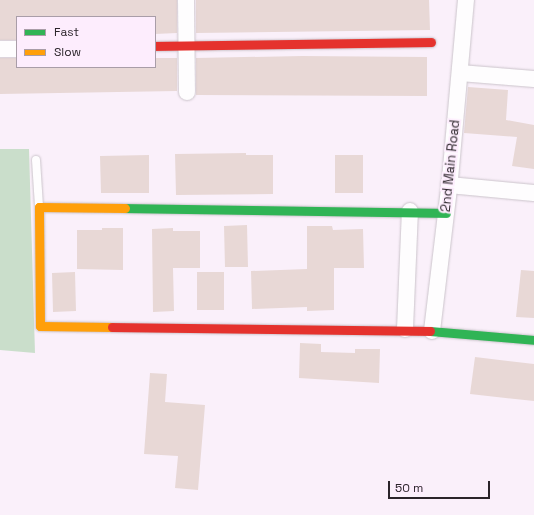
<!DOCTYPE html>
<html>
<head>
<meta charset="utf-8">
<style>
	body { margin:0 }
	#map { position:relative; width:534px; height:515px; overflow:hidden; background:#faf0fa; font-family:"Space Grotesk",sans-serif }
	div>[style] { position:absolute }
	.green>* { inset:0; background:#cadecb }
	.building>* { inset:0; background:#e8d8d6 }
	.roads { filter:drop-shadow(0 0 1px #cbc4cb) drop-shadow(0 0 1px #cbc4cb) }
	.lane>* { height:8px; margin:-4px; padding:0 4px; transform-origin:4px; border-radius:4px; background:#fefdfe }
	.street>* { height:16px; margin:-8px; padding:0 8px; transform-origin:8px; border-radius:8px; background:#fefdfe }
	.fast>* { height:9px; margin:-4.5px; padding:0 4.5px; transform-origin:4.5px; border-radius:4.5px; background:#30b455 }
	.slow>* { height:9px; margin:-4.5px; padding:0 4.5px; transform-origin:4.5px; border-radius:4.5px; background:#ff9f0a }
	.jam>* { height:9px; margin:-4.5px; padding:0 4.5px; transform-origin:4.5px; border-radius:4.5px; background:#e5322d }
	span { translate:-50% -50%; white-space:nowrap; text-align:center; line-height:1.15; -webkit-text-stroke:4px #fdedfd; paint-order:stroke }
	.street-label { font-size:13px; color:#2a2429 }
	.legend { position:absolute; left:16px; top:16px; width:140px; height:52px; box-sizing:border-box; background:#fdedfd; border:1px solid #a99da8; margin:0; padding:5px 7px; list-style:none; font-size:12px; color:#2a2429 }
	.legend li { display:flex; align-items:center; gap:8px; height:20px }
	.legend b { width:20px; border:1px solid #a99da8 }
	.scale { position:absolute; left:388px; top:481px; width:102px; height:18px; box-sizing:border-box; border:2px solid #2a2429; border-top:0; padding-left:5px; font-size:12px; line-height:14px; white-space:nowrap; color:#2a2429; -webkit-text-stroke:3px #fdedfd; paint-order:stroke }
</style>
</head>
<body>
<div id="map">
	<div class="green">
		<i style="clip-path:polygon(0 149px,29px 149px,35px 353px,0 350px)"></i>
	</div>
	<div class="building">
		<i style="clip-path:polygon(0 0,177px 0,177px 33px,155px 34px,155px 17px,17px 17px,17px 40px,0 40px)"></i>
		<i style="clip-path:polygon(196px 0,429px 0,430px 30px,196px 33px)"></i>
		<i style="clip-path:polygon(302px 56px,427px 57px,427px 96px,196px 95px,196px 58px)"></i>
		<i style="clip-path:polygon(0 58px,17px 58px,17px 67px,155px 67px,155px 58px,177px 58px,177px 91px,0 94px)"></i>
		<i style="clip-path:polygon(468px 87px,508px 90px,506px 120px,534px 125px,534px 169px,512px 166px,517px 137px,464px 133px)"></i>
		<i style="clip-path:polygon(246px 153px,246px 155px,273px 155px,273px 194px,176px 195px,175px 154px)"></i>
		<i style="clip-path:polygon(149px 155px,149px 193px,101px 193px,100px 156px)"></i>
		<i style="clip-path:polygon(335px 155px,363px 155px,363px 193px,335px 193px)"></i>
		<i style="clip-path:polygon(247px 225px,248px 267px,225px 267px,224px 226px)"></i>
		<i style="clip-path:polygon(307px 226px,332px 226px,333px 230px,363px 229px,364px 268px,334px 268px,334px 310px,307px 311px,307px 307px,252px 309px,251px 271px,307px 269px)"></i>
		<i style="clip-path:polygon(102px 228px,123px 228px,123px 270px,77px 269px,77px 230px,102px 230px)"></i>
		<i style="clip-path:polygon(173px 228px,173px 231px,200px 231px,200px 268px,173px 268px,174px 311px,153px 312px,152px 229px)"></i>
		<i style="clip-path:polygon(521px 270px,534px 271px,534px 318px,516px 317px)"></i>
		<i style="clip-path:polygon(75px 272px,76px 311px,53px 312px,52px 273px)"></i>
		<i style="clip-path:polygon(197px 272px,224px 272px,224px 310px,197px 310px)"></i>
		<i style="clip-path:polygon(300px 343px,321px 344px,321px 352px,355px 353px,355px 349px,380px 349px,379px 383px,299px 378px)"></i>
		<i style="clip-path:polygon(475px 357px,534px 364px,534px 401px,470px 394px)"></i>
		<i style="clip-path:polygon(150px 373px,167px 374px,165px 402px,205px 405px,198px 490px,175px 488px,178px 456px,144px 454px)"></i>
	</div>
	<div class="roads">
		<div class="lane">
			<i style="left:36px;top:160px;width:46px;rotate:86.3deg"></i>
		</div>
		<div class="street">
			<i style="left:186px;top:0;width:92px;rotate:89.4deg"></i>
			<i style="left:0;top:49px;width:17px"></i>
			<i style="left:460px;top:73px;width:74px;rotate:4.6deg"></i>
			<i style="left:449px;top:185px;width:85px;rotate:5.4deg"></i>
			<i style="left:405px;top:329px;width:118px;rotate:-87.6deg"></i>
			<i style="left:432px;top:331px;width:153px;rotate:-83.2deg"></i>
			<i style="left:450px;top:179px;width:180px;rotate:-84.9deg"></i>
		</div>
		<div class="fast">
			<i style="left:125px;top:208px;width:321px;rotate:0.9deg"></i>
			<i style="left:430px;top:331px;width:104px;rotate:4.9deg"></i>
		</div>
		<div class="slow">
			<i style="left:112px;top:327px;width:72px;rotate:-179.2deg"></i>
			<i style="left:40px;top:326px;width:119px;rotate:-90.5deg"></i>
			<i style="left:39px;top:207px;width:86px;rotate:0.7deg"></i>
		</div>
		<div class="jam">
			<i style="left:155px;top:46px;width:276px;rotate:-0.8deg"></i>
			<i style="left:112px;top:327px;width:318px;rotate:0.7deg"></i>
		</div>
	</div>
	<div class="street-label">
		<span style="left:451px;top:166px;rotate:-84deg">2nd Main Road</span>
	</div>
	<ul class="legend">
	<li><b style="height:5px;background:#30b455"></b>Fast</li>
	<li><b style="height:5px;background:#ff9f0a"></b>Slow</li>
	</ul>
	<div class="scale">50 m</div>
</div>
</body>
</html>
